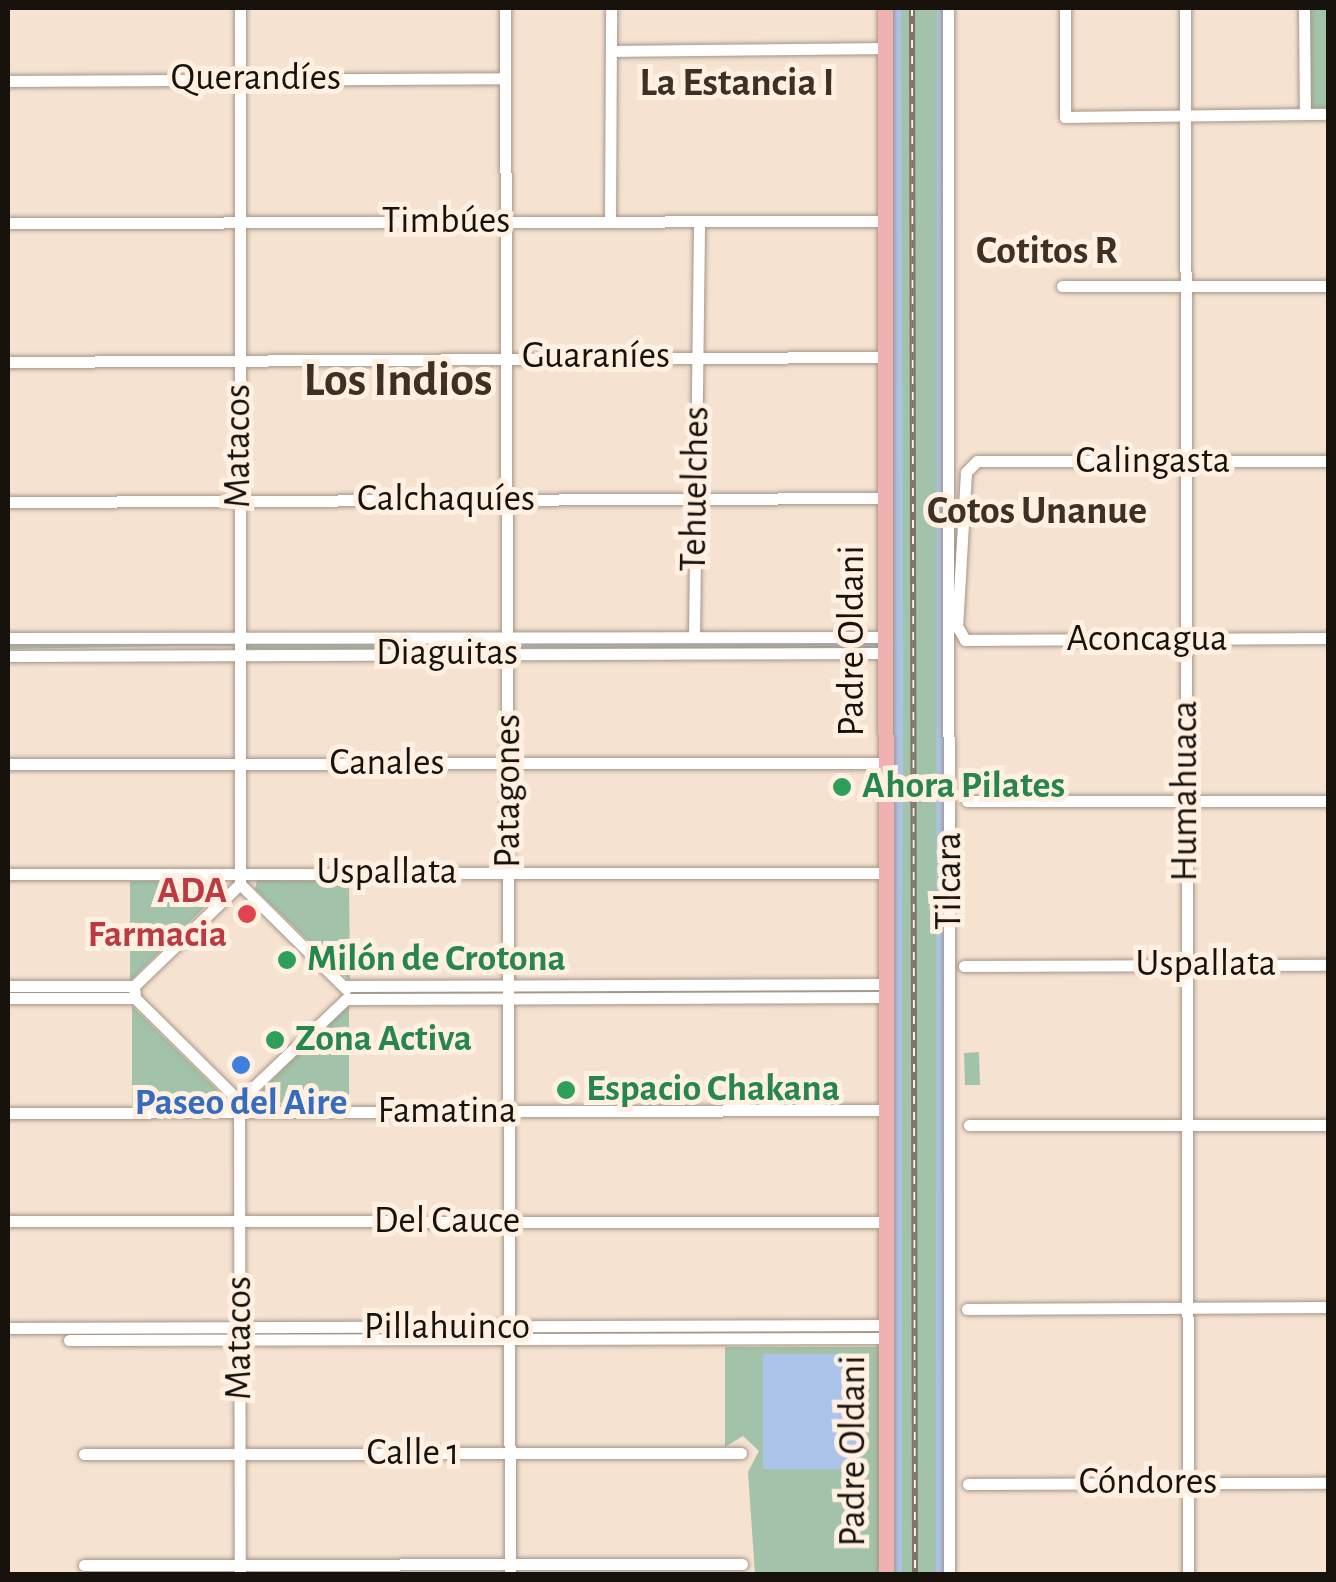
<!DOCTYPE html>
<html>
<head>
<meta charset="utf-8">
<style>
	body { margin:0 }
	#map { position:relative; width:1336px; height:1582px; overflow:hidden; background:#f5e2d1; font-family:"Alegreya Sans",sans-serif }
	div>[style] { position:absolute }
	.green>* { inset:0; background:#a2c3a9 }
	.water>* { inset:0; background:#abc3e9 }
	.stream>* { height:2.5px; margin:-1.25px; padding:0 1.25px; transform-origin:1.25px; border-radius:1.25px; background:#abc3e9 }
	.canal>* { height:9px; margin:-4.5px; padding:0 4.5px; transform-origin:4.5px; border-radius:4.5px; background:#abc3e9 }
	.roads { filter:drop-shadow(0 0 2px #a69586) drop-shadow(0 0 2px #a69586) }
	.minor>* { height:11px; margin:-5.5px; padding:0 5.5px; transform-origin:5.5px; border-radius:5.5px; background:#fff }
	.major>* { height:15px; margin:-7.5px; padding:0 7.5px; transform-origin:7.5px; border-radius:7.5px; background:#efb2b0 }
	.rail>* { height:6px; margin-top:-3px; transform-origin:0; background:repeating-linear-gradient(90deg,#fff0e2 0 8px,#7f7368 0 16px); box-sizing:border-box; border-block:2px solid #7f7368 }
	.dots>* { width:28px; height:28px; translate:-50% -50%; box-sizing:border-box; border:5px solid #fff0e2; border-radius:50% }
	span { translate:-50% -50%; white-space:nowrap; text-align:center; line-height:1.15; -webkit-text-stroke:10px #fff0e2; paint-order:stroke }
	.street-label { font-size:38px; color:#18120c }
	.leisure-label { font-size:38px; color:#27864d; font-weight:700 }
	.left { translate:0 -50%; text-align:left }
	.health-label { font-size:38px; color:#be3a42; font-weight:700 }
	.right { translate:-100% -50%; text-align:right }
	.shop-label { font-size:38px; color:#366cbe; font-weight:700 }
	.neighbourhood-label { font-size:40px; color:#3e3023; font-weight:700 }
	.district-label { font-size:48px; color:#3e3023; font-weight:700 }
	.frame { position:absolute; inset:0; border:10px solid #18120c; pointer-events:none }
</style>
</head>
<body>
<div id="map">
	<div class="green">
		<i style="clip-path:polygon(885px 8px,948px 8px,949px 1574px,886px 1574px)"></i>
		<i style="clip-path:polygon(1308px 8px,1328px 8px,1328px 109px,1309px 107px)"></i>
		<i style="clip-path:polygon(502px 640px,499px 649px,246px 649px,244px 641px)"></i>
		<i style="clip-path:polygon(8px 641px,234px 643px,234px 645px,8px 649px)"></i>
		<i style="clip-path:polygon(879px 641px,876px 648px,516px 648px,513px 643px)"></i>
		<i style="clip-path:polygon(221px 880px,224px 888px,130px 981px,130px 881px)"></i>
		<i style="clip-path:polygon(257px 880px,349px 881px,350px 981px,255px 889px)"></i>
		<i style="clip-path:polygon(865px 989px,867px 992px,521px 993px,521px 990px)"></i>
		<i style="clip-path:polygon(349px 1003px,349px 1105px,255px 1102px,255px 1097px)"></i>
		<i style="clip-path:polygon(132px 1006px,225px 1098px,225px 1103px,132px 1105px)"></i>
		<i style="clip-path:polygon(979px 1052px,980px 1085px,965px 1085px,964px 1053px)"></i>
		<i style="clip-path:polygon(725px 1347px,882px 1347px,881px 1574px,755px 1574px,748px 1472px,759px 1451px,743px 1436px,725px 1447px)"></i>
	</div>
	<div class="water">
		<i style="clip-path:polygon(763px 1354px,850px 1354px,857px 1363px,860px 1461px,855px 1469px,763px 1469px)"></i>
	</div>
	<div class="stream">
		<i style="left:8px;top:645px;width:223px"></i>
		<i style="left:247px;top:645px;width:253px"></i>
		<i style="left:516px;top:645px;width:361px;rotate:-0.2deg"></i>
	</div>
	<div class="canal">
		<i style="left:896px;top:8px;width:628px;rotate:89.82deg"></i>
		<i style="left:897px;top:987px;width:344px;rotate:-89.8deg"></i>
		<i style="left:897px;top:1574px;width:581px;rotate:-90deg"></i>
		<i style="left:940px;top:1574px;width:1566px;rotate:-89.96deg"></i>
	</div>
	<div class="roads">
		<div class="minor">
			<i style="left:505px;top:8px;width:1566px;rotate:89.82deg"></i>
			<i style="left:948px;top:8px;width:1566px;rotate:89.96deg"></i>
			<i style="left:1065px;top:8px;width:109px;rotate:90deg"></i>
			<i style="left:1065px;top:117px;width:263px;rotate:-0.7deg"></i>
			<i style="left:1185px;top:8px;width:1566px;rotate:89.89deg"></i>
			<i style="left:1304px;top:8px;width:106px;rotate:89.5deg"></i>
			<i style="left:611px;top:51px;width:274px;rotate:-0.6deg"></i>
			<i style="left:8px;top:81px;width:497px;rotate:-0.3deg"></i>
			<i style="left:610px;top:222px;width:214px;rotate:-89.7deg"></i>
			<i style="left:8px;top:223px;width:877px;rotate:-0.13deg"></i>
			<i style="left:1062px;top:286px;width:266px"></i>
			<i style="left:8px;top:362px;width:877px;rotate:-0.33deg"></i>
			<i style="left:1328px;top:461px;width:351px;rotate:180deg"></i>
			<i style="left:977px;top:461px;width:16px;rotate:135deg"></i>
			<i style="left:966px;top:472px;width:154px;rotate:93.3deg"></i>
			<i style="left:957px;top:626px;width:16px;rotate:60deg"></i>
			<i style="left:965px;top:640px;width:363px;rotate:-0.3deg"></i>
			<i style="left:8px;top:502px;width:877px;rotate:-0.26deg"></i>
			<i style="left:694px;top:637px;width:416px;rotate:-89.3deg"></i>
			<i style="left:8px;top:638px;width:877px;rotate:-0.07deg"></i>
			<i style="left:8px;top:656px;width:878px;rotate:-0.2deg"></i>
			<i style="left:8px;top:764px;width:878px;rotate:-0.07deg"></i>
			<i style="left:967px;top:801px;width:361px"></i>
			<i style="left:8px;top:874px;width:878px;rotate:-0.07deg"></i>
			<i style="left:240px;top:884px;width:876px;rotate:-90deg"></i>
			<i style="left:964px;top:966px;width:364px;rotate:-0.2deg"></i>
			<i style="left:8px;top:986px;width:126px"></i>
			<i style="left:134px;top:986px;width:147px;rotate:-43.9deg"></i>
			<i style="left:240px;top:884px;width:149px;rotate:44.7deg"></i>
			<i style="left:134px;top:986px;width:12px;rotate:85deg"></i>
			<i style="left:135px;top:998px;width:146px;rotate:44.7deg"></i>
			<i style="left:239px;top:1101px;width:148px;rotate:-43.6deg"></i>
			<i style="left:346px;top:999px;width:540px;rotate:-0.21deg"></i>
			<i style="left:346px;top:986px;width:540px;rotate:-0.21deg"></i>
			<i style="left:8px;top:998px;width:127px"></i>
			<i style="left:239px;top:1109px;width:465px;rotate:89.9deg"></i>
			<i style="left:8px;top:1113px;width:878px;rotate:-0.2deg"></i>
			<i style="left:969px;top:1125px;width:359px"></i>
			<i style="left:8px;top:1221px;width:878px;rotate:0.07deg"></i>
			<i style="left:967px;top:1309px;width:361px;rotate:-0.3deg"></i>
			<i style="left:8px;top:1328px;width:878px;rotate:-0.2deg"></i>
			<i style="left:69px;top:1340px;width:817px;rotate:-0.14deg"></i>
			<i style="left:84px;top:1454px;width:657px;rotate:-0.09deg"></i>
			<i style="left:968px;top:1484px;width:360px;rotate:-0.2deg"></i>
			<i style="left:84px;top:1565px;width:658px;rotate:-0.09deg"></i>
		</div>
		<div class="major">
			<i style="left:885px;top:8px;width:1566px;rotate:89.96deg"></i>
		</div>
	</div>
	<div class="rail">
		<i style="left:912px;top:8px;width:1566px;rotate:89.89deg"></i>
	</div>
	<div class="dots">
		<i style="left:842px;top:787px;background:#2e9e5b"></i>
		<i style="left:247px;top:914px;background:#e0444e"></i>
		<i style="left:287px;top:960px;background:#2e9e5b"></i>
		<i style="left:275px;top:1040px;background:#2e9e5b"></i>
		<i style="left:241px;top:1065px;background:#3f7fe0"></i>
		<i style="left:566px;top:1090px;background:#2e9e5b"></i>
	</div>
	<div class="street-label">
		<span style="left:256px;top:79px">Querandíes</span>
		<span style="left:446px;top:222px">Timbúes</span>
		<span style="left:596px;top:357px">Guaraníes</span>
		<span style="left:239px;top:446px;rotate:-90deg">Matacos</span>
		<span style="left:1153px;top:462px">Calingasta</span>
		<span style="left:696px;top:489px;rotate:-89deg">Tehuelches</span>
		<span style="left:446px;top:500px">Calchaquíes</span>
		<span style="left:1147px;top:640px">Aconcagua</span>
		<span style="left:853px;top:641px;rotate:-90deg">Padre Oldani</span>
		<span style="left:447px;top:654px">Diaguitas</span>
		<span style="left:387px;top:764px">Canales</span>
		<span style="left:509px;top:791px;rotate:-90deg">Patagones</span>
		<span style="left:1186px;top:791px;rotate:-90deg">Humahuaca</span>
		<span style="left:387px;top:873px">Uspallata</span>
		<span style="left:950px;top:881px;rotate:-90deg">Tilcara</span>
		<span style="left:1206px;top:965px">Uspallata</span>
		<span style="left:447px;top:1112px">Famatina</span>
		<span style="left:447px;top:1222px">Del Cauce</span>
		<span style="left:447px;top:1328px">Pillahuinco</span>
		<span style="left:240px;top:1338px;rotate:-90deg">Matacos</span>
		<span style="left:854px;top:1451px;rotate:-90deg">Padre Oldani</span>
		<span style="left:413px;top:1454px">Calle 1</span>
		<span style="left:1148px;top:1483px">Cóndores</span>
	</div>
	<div class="leisure-label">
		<span class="left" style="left:862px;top:787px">Ahora Pilates</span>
		<span class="left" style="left:307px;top:960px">Milón de Crotona</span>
		<span class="left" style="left:295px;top:1040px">Zona Activa</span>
		<span class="left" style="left:586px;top:1090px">Espacio Chakana</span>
	</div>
	<div class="health-label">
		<span class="right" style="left:227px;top:914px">ADA<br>Farmacia</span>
	</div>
	<div class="shop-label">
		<span style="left:241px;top:1104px">Paseo del Aire</span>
	</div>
	<div class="neighbourhood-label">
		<span style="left:737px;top:83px">La Estancia I</span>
		<span style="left:1047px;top:251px">Cotitos R</span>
		<span style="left:1037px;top:511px">Cotos Unanue</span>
	</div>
	<div class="district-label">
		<span style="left:398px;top:382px">Los Indios</span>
	</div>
	<div class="frame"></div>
</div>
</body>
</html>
